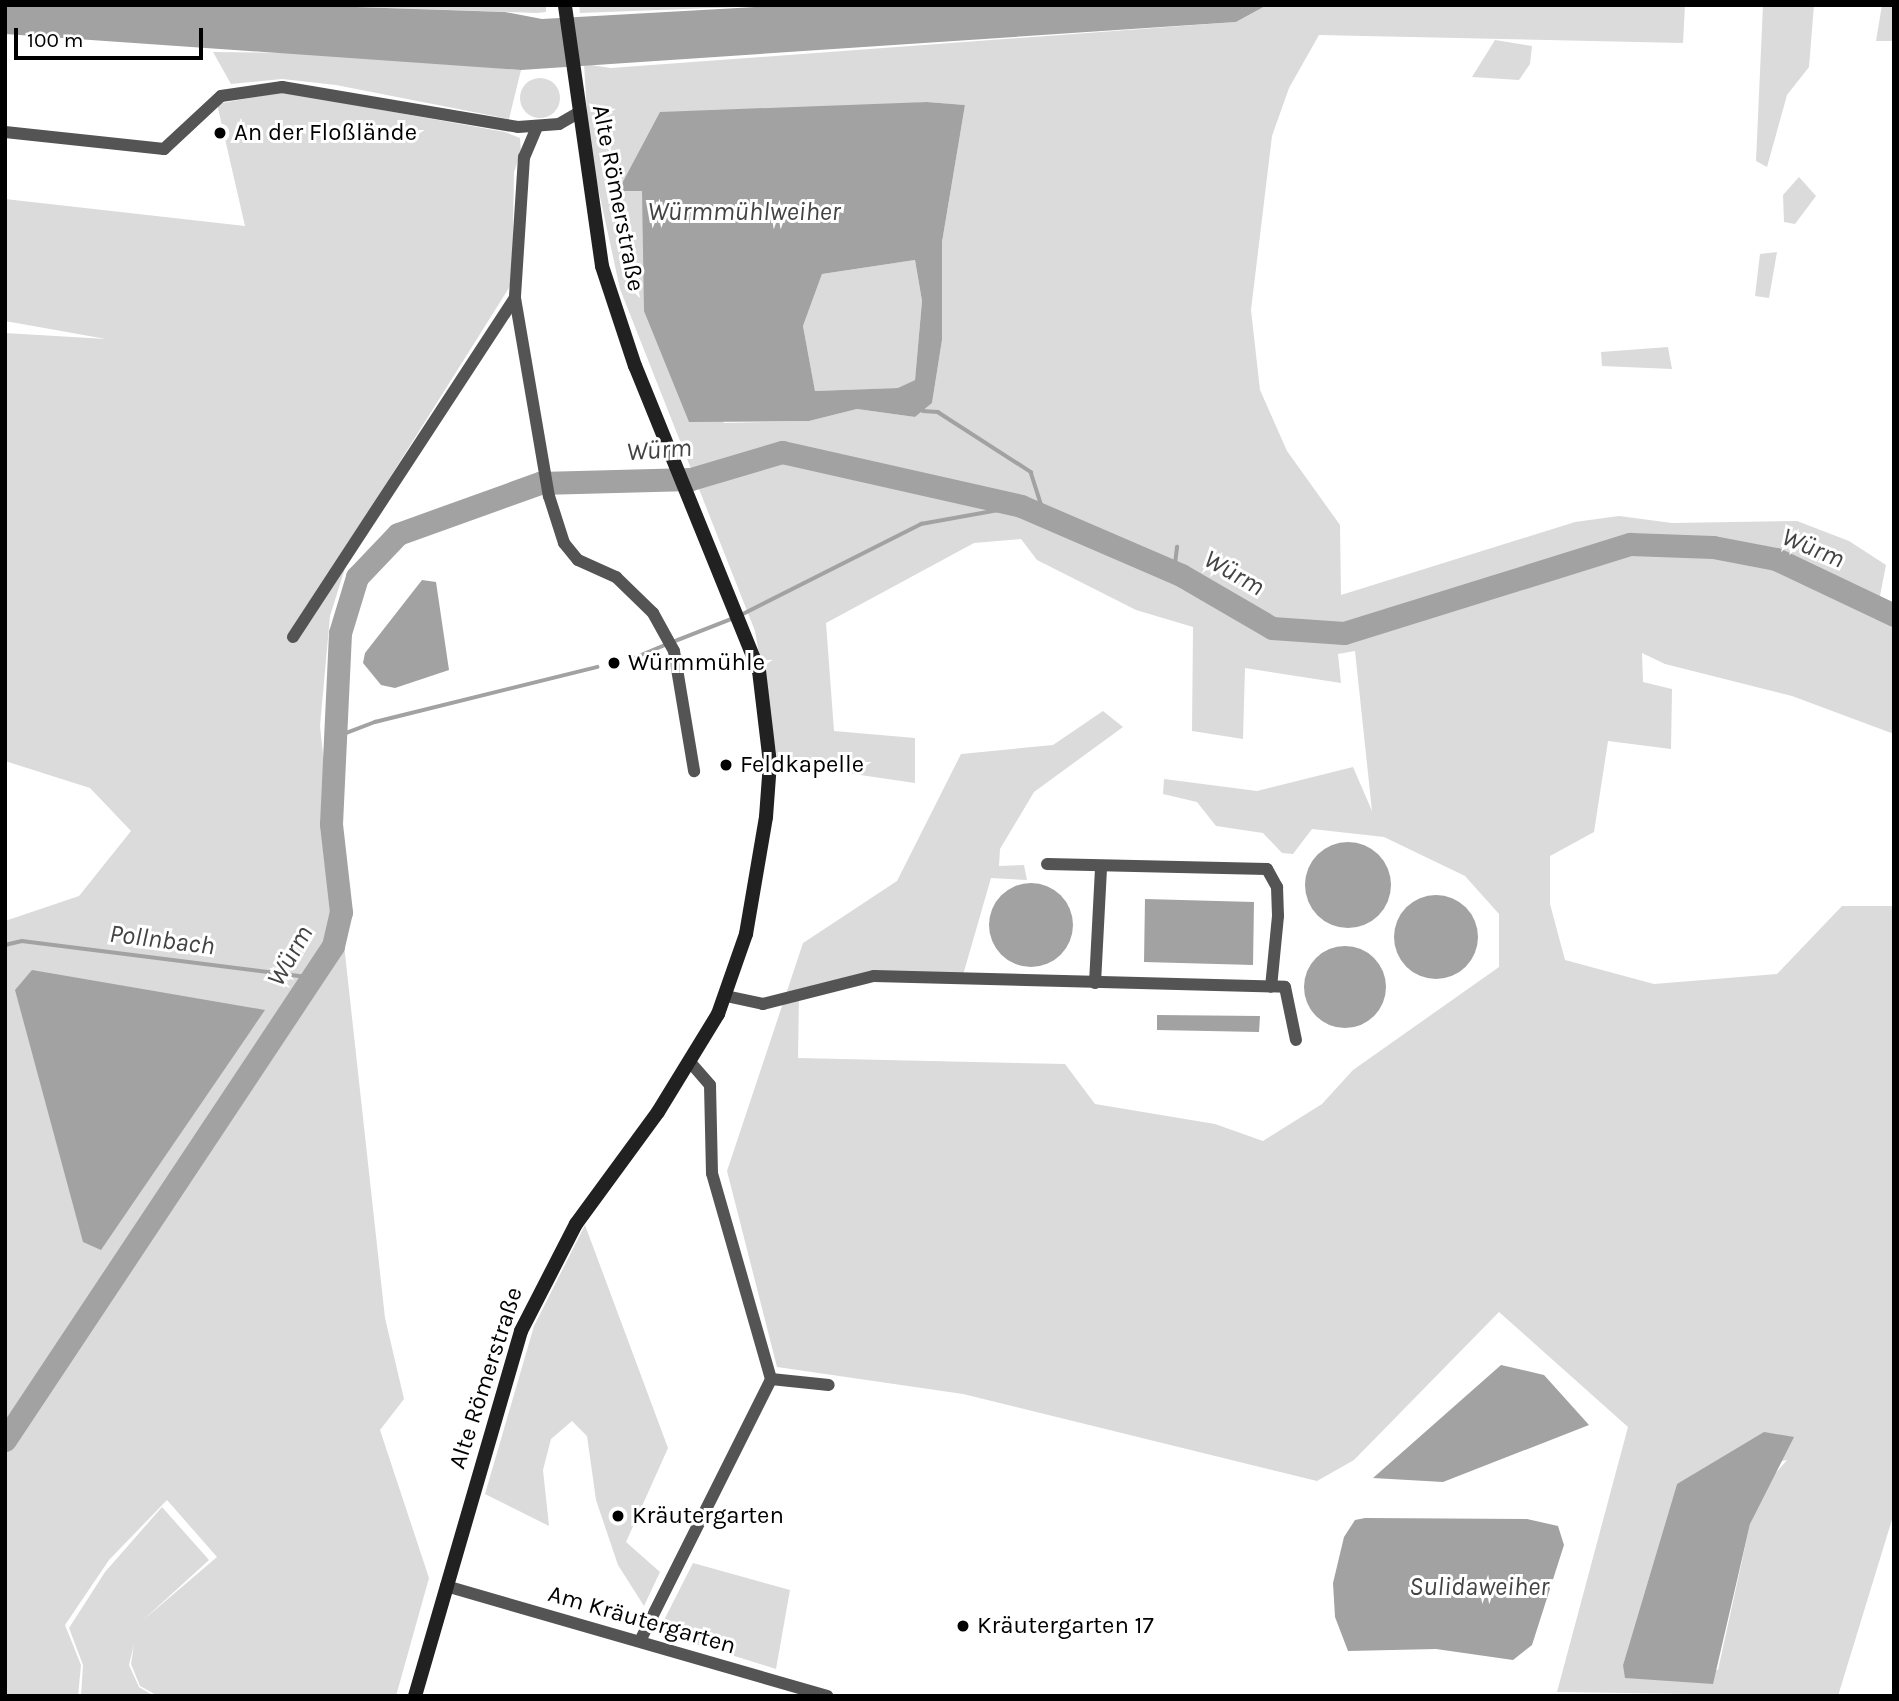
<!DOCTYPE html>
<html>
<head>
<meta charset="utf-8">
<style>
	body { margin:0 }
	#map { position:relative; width:1899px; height:1701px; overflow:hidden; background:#fff; font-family:Karla,sans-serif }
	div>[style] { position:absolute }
	.green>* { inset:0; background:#dbdbdb }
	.round { border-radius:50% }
	.water>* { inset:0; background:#a2a2a2 }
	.stream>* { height:3.5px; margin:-1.75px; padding:0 1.75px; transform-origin:1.75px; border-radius:1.75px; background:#a2a2a2 }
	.river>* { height:23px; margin:-11.5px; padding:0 11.5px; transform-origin:11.5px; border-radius:11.5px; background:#a2a2a2 }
	.minor>* { height:12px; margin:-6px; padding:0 6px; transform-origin:6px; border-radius:6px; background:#545454 }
	.secondary>* { height:14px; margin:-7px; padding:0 7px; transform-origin:7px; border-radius:7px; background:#212121 }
	.dots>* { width:19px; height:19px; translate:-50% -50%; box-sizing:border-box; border:4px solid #fff; border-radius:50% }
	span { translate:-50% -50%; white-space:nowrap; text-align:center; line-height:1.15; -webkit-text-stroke:6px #fff; paint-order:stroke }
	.poi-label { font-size:24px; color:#000 }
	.left { translate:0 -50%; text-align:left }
	.street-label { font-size:24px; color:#000 }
	.water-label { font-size:26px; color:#434343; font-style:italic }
	.frame { position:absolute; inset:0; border:7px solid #000; pointer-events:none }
	.scale { position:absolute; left:14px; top:28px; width:189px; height:32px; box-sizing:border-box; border:4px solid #000; border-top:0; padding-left:9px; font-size:21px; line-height:24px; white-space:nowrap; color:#000; -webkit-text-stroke:5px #fff; paint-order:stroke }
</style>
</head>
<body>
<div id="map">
	<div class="green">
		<i style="clip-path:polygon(296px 5px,546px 5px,546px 12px,537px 13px)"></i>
		<i style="clip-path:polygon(579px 5px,789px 5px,580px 13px)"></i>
		<i style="clip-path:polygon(evenodd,1267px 5px,1685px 5px,1683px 43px,1319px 35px,1289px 88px,1272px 136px,1251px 310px,1260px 390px,1287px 451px,1340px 525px,1341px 595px,1575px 522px,1619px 516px,1672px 523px,1797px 521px,1849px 541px,1886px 565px,1878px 606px,1894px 615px,1894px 734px,1792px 696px,1665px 664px,1642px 653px,1643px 682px,1672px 689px,1671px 749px,1608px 741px,1594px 832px,1550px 856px,1550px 904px,1565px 960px,1654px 984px,1777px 974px,1842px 906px,1894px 906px,1894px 1513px,1838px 1696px,1557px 1692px,1628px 1427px,1499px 1312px,1354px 1460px,1317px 1481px,963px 1394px,777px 1367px,727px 1171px,803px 943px,897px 881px,961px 754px,1053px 745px,1103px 711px,1123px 727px,1034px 792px,1000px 849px,999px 866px,1024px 865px,1027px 880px,991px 878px,963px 975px,874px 976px,799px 995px,798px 1058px,1065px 1064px,1095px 1104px,1215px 1124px,1263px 1141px,1322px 1104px,1353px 1070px,1499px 967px,1499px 914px,1465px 876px,1384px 837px,1312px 829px,1293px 854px,1282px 853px,1263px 833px,1216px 826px,1197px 802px,1163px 794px,1164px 779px,1257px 791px,1353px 767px,1372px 811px,1355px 651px,1338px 654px,1341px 683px,1245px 668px,1243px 739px,1192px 731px,1193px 627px,1136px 610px,1037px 560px,1021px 539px,974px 543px,826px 623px,834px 731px,915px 738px,915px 783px,778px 763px,755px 631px,620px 289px,589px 146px,584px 64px,611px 68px,1236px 22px,1267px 5px,927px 102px,965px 105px,942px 242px,942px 340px,932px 403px,915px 417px,857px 409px,809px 421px,724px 423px,646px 240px,642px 190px,618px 191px,810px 110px,927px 102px,1267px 5px,1787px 1460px,1768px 1482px,1750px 1524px,1718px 1670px,1623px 1665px,1677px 1484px,1787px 1460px)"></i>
		<i style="clip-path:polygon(1763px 5px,1814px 5px,1809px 67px,1787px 95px,1767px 167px,1756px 161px)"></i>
		<i style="clip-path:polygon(1882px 5px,1894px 5px,1894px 41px,1876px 41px)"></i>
		<i style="clip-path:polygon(1495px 40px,1532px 46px,1530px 64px,1519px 80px,1472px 77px)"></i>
		<i style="clip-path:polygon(213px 52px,317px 53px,521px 70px,509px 119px,336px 85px,282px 79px,231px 84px)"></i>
		<i class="round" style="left:520px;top:78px;width:40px;height:40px"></i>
		<i style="clip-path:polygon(282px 92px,505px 132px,520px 138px,521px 152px,514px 172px,512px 283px,357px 530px,330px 616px,320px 726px,385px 1318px,404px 1399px,380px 1430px,429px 1578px,396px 1696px,158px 1696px,140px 1686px,131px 1664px,134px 1644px,129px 1665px,139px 1687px,154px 1696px,81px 1696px,83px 1665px,69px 1628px,105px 1572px,162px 1507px,209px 1560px,142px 1621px,217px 1557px,167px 1500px,109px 1560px,65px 1625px,81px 1665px,78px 1696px,5px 1696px,5px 921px,79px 896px,131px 831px,90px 788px,5px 761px,5px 333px,106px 339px,5px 321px,5px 199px,245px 226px,217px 104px)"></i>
		<i style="clip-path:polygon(1799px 177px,1816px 196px,1795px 224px,1784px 222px,1783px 195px)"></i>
		<i style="clip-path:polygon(1777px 252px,1769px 298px,1755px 296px,1760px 254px)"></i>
		<i style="clip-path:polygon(915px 260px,922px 301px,915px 380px,899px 388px,815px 391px,803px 326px,822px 274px)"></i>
		<i style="clip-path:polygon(1668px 347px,1672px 369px,1602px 366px,1601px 352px)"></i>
		<i style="clip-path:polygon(585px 1225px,668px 1448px,626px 1542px,660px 1572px,644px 1606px,618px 1565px,596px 1500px,587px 1436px,572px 1421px,551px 1439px,543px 1470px,549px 1526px,485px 1494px,534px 1326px)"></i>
		<i style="clip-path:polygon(693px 1563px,790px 1590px,776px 1669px,658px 1632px)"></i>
	</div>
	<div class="water">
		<i style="clip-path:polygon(5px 5px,296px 5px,505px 12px,542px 19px,789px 5px,1267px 5px,1236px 22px,521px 70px,5px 34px)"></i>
		<i style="clip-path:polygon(evenodd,927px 102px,965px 105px,942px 242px,942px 340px,932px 403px,915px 417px,857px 409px,809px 421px,689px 422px,644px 311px,642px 191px,618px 191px,660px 112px,927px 102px,915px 260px,922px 301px,915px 380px,898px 388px,815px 391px,803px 326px,822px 274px,915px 260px)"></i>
		<i style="clip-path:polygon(422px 580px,436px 582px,449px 670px,395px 688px,381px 685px,363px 663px,365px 653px)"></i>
		<i class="round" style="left:1305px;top:842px;width:86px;height:86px"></i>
		<i class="round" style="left:989px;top:883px;width:84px;height:84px"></i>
		<i class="round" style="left:1394px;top:895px;width:84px;height:84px"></i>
		<i style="clip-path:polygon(1145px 899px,1254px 902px,1253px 965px,1144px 962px)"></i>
		<i class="round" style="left:1304px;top:946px;width:82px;height:82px"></i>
		<i style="clip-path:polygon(32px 970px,265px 1010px,101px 1250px,83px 1242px,15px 990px)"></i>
		<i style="clip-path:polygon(1157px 1015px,1260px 1016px,1259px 1032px,1157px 1030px)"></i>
		<i style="clip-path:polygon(1501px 1365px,1544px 1375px,1589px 1425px,1443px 1482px,1373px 1478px)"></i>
		<i style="clip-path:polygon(1764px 1432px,1794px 1437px,1750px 1524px,1713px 1684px,1625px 1678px,1623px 1665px,1677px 1484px)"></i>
		<i style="clip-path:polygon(1365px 1518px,1527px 1519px,1558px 1526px,1564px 1545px,1532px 1645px,1513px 1660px,1436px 1649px,1348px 1651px,1335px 1617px,1333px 1583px,1344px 1537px,1355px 1520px)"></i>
	</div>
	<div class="stream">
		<i style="left:923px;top:411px;width:15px;rotate:4deg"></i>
		<i style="left:938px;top:412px;width:111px;rotate:32.8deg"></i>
		<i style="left:1031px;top:472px;width:46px;rotate:72.3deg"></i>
		<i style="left:1174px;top:572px;width:25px;rotate:-83deg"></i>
		<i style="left:741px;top:615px;width:202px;rotate:-26.8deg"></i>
		<i style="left:921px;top:524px;width:102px;rotate:-10.2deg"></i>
		<i style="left:673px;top:642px;width:66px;rotate:-21.5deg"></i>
		<i style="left:632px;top:659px;width:36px;rotate:-23deg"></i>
		<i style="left:336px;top:737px;width:42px;rotate:-21deg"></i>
		<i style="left:375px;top:722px;width:229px;rotate:-13.9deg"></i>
		<i style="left:5px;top:945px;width:17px;rotate:-13deg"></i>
		<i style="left:22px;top:941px;width:295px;rotate:7.2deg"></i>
	</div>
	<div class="river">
		<i style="left:5px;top:1440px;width:593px;rotate:-56.42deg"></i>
		<i style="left:333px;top:946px;width:35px;rotate:-77deg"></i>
		<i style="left:341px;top:912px;width:89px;rotate:-96.5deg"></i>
		<i style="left:331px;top:824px;width:191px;rotate:-87.3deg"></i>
		<i style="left:340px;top:633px;width:59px;rotate:-73.1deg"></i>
		<i style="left:357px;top:577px;width:59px;rotate:-46.4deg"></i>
		<i style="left:398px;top:534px;width:151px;rotate:-19.8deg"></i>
		<i style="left:540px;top:483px;width:151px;rotate:-1.5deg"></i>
		<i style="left:691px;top:479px;width:95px;rotate:-16.5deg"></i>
		<i style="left:782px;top:452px;width:245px;rotate:12.7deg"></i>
		<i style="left:1021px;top:506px;width:174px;rotate:23.3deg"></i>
		<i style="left:1181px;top:575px;width:105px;rotate:30.2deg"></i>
		<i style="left:1272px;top:628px;width:72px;rotate:4deg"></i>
		<i style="left:1344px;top:633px;width:300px;rotate:-17.3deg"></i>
		<i style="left:1630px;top:544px;width:83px;rotate:2.1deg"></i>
		<i style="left:1713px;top:547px;width:64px;rotate:10.8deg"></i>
		<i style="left:1776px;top:559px;width:131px;rotate:25.4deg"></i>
	</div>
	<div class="minor">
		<i style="left:537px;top:127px;width:33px;rotate:113deg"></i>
		<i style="left:524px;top:157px;width:141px;rotate:93.7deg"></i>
		<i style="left:515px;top:298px;width:201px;rotate:80.3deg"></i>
		<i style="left:549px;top:496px;width:49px;rotate:72.3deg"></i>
		<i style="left:564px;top:543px;width:22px;rotate:51deg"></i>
		<i style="left:578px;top:560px;width:42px;rotate:24.1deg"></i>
		<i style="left:616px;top:577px;width:52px;rotate:44.2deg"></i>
		<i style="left:653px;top:613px;width:43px;rotate:61.1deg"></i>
		<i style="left:674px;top:651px;width:122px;rotate:80.5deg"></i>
		<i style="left:5px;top:132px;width:160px;rotate:6.1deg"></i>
		<i style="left:164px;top:149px;width:78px;rotate:-42.9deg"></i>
		<i style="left:221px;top:96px;width:62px;rotate:-8.4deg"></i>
		<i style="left:282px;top:87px;width:239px;rotate:9.6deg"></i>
		<i style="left:518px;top:127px;width:41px;rotate:-4.2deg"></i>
		<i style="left:559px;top:124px;width:22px;rotate:-30deg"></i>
		<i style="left:293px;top:637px;width:405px;rotate:-56.8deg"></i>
		<i style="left:1047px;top:864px;width:220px;rotate:1.3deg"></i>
		<i style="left:1267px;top:869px;width:21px;rotate:61deg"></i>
		<i style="left:1277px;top:887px;width:29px;rotate:88deg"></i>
		<i style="left:1278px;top:916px;width:71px;rotate:95.6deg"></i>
		<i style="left:1095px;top:983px;width:116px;rotate:-87deg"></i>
		<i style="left:726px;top:996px;width:38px;rotate:12deg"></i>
		<i style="left:763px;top:1004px;width:114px;rotate:-14.2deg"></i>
		<i style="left:874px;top:976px;width:411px;rotate:1.5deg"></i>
		<i style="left:1285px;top:987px;width:54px;rotate:78.3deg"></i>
		<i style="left:771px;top:1379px;width:58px;rotate:5.9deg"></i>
		<i style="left:446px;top:1586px;width:397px;rotate:16.1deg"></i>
		<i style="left:640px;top:1641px;width:293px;rotate:-63.4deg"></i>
		<i style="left:771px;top:1379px;width:214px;rotate:-106deg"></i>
		<i style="left:712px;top:1173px;width:88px;rotate:-91.3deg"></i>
		<i style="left:710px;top:1085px;width:30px;rotate:-131deg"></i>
	</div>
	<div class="secondary">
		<i style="left:415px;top:1696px;width:380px;rotate:-73.8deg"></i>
		<i style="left:521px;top:1331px;width:120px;rotate:-62.8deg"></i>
		<i style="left:576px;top:1224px;width:139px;rotate:-53.8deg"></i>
		<i style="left:658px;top:1112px;width:115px;rotate:-58.5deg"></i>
		<i style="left:718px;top:1014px;width:85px;rotate:-70.7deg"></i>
		<i style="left:746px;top:934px;width:119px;rotate:-80.3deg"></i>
		<i style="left:766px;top:817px;width:54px;rotate:-85.8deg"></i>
		<i style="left:770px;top:763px;width:93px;rotate:-96.8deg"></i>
		<i style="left:759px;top:671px;width:329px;rotate:-112.1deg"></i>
		<i style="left:635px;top:366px;width:105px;rotate:-108.3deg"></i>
		<i style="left:602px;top:266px;width:264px;rotate:-98.1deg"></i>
	</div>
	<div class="dots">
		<i style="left:220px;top:133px;background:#000"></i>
		<i style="left:614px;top:663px;background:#000"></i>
		<i style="left:726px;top:765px;background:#000"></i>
		<i style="left:618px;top:1516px;background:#000"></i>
		<i style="left:963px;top:1626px;background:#000"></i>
	</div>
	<div class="poi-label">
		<span class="left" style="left:234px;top:133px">An der Floßlände</span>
		<span class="left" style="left:628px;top:663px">Würmmühle</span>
		<span class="left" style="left:740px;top:765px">Feldkapelle</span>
		<span class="left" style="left:632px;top:1516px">Kräutergarten</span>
		<span class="left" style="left:977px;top:1626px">Kräutergarten 17</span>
	</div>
	<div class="street-label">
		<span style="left:618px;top:198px;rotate:79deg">Alte Römerstraße</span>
		<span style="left:486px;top:1378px;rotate:-72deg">Alte Römerstraße</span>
		<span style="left:642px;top:1620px;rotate:16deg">Am Kräutergarten</span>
	</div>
	<div class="water-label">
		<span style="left:744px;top:212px">Würmmühlweiher</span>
		<span style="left:659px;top:450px;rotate:-4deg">Würm</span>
		<span style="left:1813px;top:548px;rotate:23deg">Würm</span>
		<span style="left:1234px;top:573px;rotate:30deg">Würm</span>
		<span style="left:162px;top:940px;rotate:7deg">Pollnbach</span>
		<span style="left:290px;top:956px;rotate:-60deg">Würm</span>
		<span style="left:1479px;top:1587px">Sulidaweiher</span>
	</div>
	<div class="frame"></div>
	<div class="scale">100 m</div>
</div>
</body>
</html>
